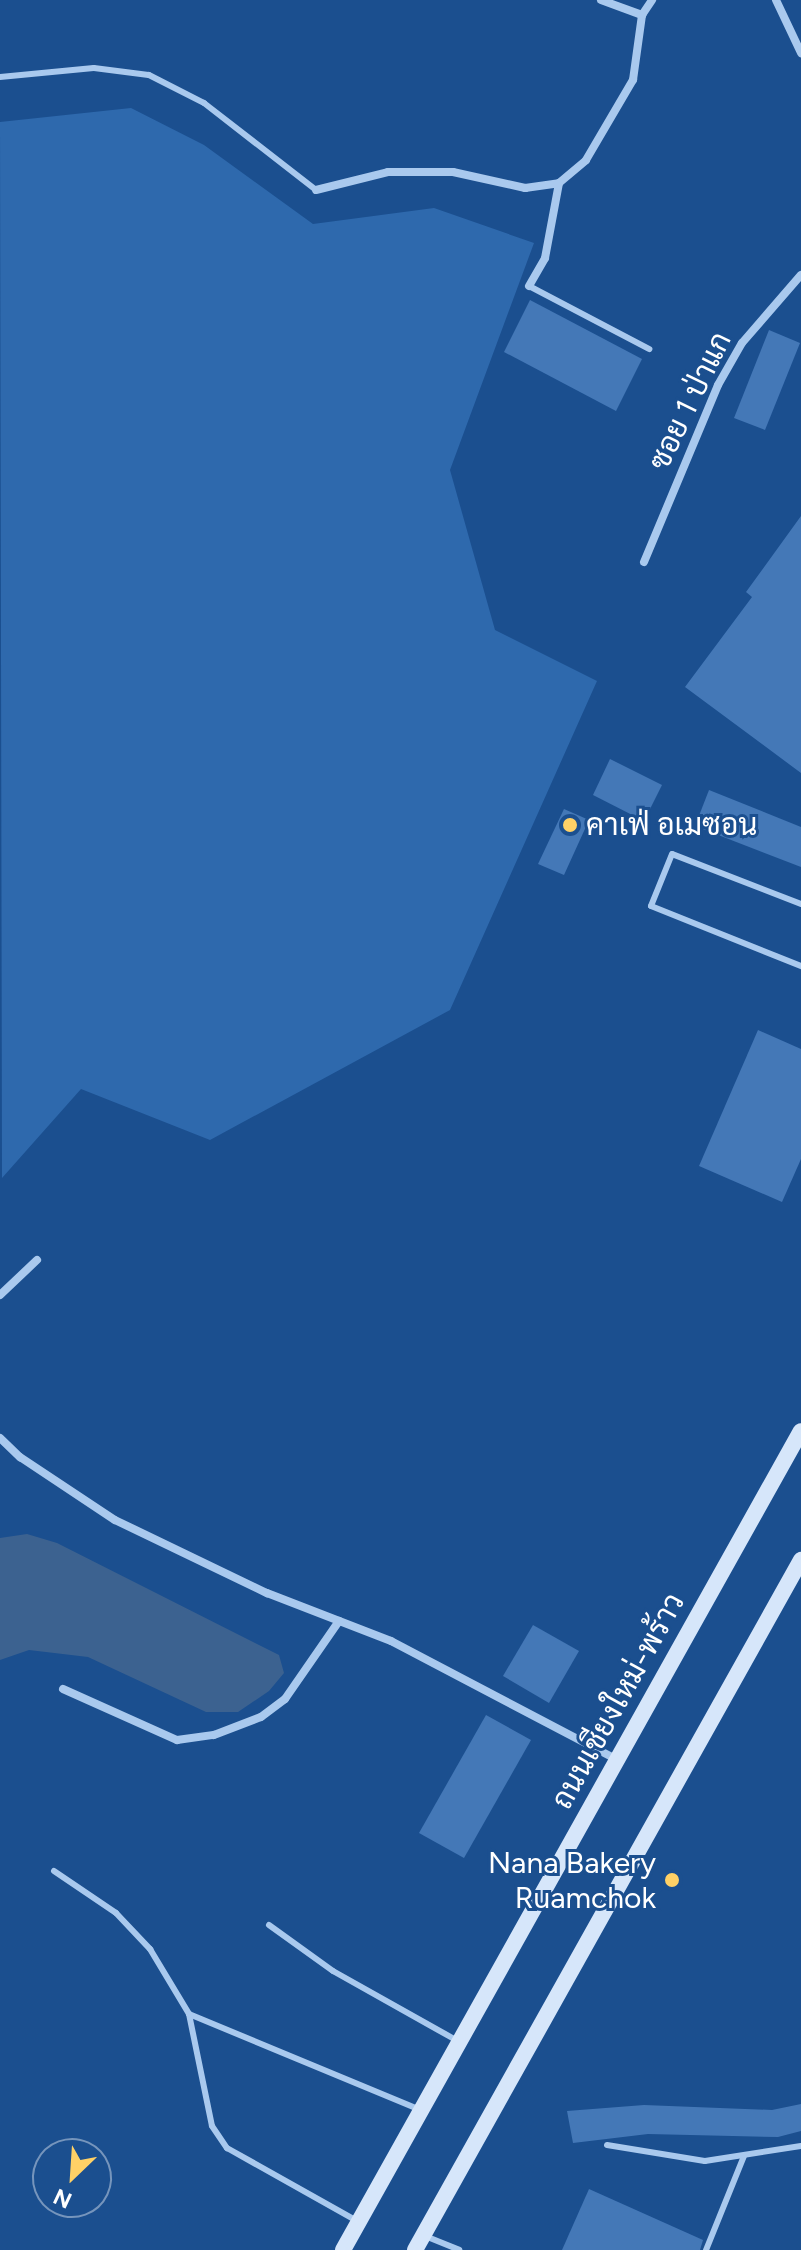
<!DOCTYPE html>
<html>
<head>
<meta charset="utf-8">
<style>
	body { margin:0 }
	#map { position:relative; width:801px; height:2250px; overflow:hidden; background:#1b4f8f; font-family:Figtree,Sarabun,sans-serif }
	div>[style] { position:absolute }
	.green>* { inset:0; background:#2e69ad }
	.water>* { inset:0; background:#3c6290 }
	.building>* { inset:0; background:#4478b7 }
	.lane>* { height:6px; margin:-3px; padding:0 3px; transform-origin:3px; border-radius:3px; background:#a9c9ee }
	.street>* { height:8px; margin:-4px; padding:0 4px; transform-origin:4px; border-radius:4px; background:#a9c9ee }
	.secondary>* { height:16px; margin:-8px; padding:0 8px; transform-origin:8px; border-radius:8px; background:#d6e6fa }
	.dots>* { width:22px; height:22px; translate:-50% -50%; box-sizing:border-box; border:4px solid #1b4f8f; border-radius:50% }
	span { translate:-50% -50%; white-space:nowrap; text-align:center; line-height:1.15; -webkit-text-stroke:6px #1b4f8f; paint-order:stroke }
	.street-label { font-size:30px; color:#fff }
	.poi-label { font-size:30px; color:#fff }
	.left { translate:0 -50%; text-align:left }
	.right { translate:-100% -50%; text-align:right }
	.north { position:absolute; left:32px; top:2138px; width:80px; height:80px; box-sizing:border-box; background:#1b4f8f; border:2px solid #7695bc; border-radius:50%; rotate:205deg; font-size:22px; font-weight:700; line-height:32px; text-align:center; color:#fff }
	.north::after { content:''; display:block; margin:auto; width:28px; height:36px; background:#ffd166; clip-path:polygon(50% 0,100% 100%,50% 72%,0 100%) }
</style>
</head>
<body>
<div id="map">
	<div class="green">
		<i style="clip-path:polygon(131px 108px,204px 145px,313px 224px,434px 208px,534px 243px,450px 470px,495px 630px,597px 681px,450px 1010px,210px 1140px,81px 1089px,2px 1178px,0 122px)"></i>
	</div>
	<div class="water">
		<i style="clip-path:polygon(27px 1534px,57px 1543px,279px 1655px,284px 1673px,269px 1691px,238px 1712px,206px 1712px,88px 1657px,29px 1650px,0 1660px,0 1538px)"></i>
	</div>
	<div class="building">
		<i style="clip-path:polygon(530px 300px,642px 359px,616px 411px,504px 352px)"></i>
		<i style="clip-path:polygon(769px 330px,800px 343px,765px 430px,734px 418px)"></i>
		<i style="clip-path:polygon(801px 516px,801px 773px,685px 687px,752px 597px,746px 592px)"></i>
		<i style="clip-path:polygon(610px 759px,662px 785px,644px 821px,593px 795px)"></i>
		<i style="clip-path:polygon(709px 790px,801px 827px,801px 867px,695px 826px)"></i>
		<i style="clip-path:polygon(564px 809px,589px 820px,564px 875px,538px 864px)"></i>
		<i style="clip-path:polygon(758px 1030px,801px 1049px,801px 1159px,782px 1202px,699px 1166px)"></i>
		<i style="clip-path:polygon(533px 1625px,579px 1651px,549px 1703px,503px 1676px)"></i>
		<i style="clip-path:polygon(486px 1715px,531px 1740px,464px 1858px,419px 1833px)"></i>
		<i style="clip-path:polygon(801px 2104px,801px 2131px,778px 2137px,648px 2134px,573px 2143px,567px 2111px,644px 2105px,772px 2110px)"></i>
		<i style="clip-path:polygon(589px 2189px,703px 2240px,700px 2250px,562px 2250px)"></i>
	</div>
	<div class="lane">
		<i style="left:0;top:77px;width:94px;rotate:-5.5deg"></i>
		<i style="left:94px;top:68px;width:55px;rotate:7.3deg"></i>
		<i style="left:149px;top:75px;width:62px;rotate:27deg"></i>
		<i style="left:204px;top:103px;width:142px;rotate:37.8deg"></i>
		<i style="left:529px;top:286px;width:136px;rotate:27.7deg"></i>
		<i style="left:801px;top:904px;width:138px;rotate:-158.8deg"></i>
		<i style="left:672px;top:854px;width:56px;rotate:112deg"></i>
		<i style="left:651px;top:906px;width:162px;rotate:21.8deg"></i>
		<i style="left:54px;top:1871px;width:75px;rotate:34.1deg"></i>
		<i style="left:116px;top:1913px;width:50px;rotate:46.6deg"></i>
		<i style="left:150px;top:1949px;width:76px;rotate:59deg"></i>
		<i style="left:189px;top:2014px;width:114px;rotate:78.4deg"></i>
		<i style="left:212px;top:2126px;width:27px;rotate:56deg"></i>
		<i style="left:227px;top:2148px;width:151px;rotate:29.3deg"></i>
		<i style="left:269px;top:1925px;width:79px;rotate:35.7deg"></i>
		<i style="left:333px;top:1971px;width:141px;rotate:29.3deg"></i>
		<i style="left:189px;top:2014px;width:248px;rotate:22.5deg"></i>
		<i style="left:607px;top:2145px;width:99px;rotate:9.3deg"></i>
		<i style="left:705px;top:2161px;width:97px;rotate:-8.9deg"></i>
		<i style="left:425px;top:2236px;width:37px;rotate:22deg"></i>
		<i style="left:706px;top:2250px;width:101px;rotate:-68deg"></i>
	</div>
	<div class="street">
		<i style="left:601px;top:0;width:44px;rotate:20.1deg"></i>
		<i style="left:776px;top:0;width:59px;rotate:64.7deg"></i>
		<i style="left:316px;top:190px;width:74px;rotate:-14deg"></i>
		<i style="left:388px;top:172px;width:65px"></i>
		<i style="left:453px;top:172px;width:74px;rotate:12.5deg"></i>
		<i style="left:525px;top:188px;width:34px;rotate:-8deg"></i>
		<i style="left:559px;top:183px;width:35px;rotate:-40deg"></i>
		<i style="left:586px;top:160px;width:93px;rotate:-59.6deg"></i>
		<i style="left:633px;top:80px;width:66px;rotate:-82.1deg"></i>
		<i style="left:642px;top:15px;width:18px;rotate:-56deg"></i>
		<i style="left:529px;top:286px;width:32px;rotate:-60deg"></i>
		<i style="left:545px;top:258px;width:76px;rotate:-79.4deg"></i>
		<i style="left:644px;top:562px;width:192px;rotate:-67.3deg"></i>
		<i style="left:718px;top:385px;width:48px;rotate:-60.3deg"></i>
		<i style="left:742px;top:343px;width:90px;rotate:-49.1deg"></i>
		<i style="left:0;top:1295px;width:51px;rotate:-43.4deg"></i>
		<i style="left:0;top:1438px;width:28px;rotate:44deg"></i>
		<i style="left:20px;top:1457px;width:114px;rotate:33.6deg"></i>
		<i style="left:115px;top:1520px;width:169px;rotate:25.7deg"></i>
		<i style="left:267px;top:1593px;width:133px;rotate:21.2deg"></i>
		<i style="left:391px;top:1641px;width:256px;rotate:27.7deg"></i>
		<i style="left:63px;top:1689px;width:125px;rotate:24.1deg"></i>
		<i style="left:177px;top:1740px;width:37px;rotate:-8deg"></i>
		<i style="left:214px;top:1735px;width:50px;rotate:-21deg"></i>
		<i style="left:261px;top:1717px;width:30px;rotate:-37deg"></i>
		<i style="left:285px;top:1699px;width:95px;rotate:-55.3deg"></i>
	</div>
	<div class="secondary">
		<i style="left:343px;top:2250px;width:938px;rotate:-60.79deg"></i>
		<i style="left:415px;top:2250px;width:791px;rotate:-60.78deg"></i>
	</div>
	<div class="dots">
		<i style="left:570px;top:825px;background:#ffd166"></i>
		<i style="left:672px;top:1880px;background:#ffd166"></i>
	</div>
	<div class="street-label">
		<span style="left:690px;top:401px;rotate:-64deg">ซอย 1 ป่าแก</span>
		<span style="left:618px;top:1701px;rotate:-61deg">ถนนเชียงใหม่-พร้าว</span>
	</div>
	<div class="poi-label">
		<span class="left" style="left:586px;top:825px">คาเฟ่ อเมซอน</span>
		<span class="right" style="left:656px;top:1880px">Nana Bakery<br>Ruamchok</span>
	</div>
	<div class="north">N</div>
</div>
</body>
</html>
